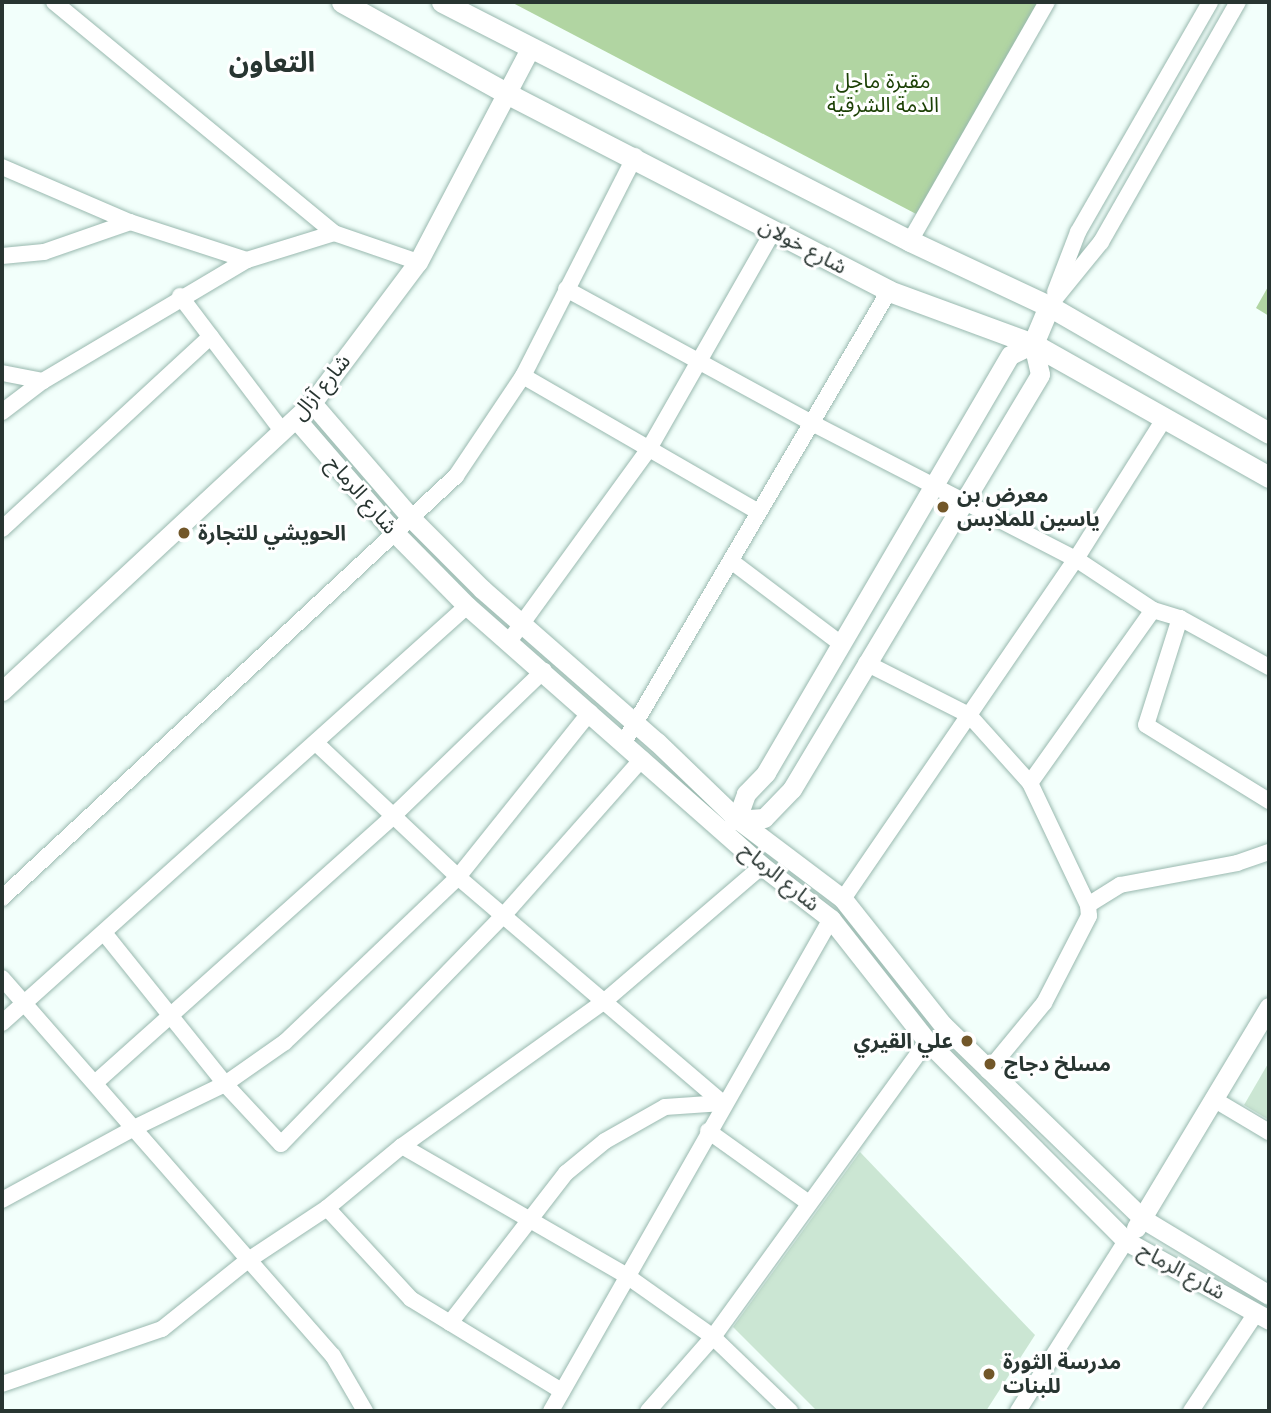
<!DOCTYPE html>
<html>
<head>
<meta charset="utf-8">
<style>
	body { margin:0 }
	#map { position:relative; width:1271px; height:1413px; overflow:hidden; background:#f2fffb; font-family:"PT Sans","Noto Sans Arabic",sans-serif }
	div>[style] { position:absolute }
	.green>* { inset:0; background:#b1d5a2 }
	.building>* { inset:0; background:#cbe6d3 }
	.roads { filter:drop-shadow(0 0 2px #99b9af) drop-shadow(0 0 2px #99b9af) }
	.minor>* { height:16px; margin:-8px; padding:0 8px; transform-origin:8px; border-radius:8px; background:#fff }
	.tertiary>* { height:19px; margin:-9.5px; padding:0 9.5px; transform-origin:9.5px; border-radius:9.5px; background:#fff }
	.secondary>* { height:21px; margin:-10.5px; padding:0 10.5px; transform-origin:10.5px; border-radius:10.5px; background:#fff }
	.dots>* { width:19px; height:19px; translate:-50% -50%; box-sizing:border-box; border:4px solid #fff; border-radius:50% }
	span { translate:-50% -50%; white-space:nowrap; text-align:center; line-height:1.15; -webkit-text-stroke:6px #fff; paint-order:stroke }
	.park-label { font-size:21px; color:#1c4005 }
	.street-label { font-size:21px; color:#283531 }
	.poi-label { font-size:21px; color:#283531; font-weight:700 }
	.left { translate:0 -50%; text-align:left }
	.right { translate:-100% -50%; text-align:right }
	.district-label { font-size:28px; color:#283531; font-weight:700 }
	.frame { position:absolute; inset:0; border:4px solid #283531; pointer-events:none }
</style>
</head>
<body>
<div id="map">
	<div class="green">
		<i style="clip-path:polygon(511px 2px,1041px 2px,920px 216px)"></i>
		<i style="clip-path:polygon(1269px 285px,1269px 316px,1256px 308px)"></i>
	</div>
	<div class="building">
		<i style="clip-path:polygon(1269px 1062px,1269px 1120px,1244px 1105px)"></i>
		<i style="clip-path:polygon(860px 1152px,1035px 1335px,986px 1411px,817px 1411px,733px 1327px)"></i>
	</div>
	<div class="roads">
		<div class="minor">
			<i style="left:54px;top:2px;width:363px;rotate:39.5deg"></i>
			<i style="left:2px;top:167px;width:139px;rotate:23.3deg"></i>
			<i style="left:130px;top:222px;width:123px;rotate:18deg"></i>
			<i style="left:910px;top:241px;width:275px;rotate:-60.2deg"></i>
			<i style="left:2px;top:256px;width:42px;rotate:-5.4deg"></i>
			<i style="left:44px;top:252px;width:91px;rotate:-19.2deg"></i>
			<i style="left:566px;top:289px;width:280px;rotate:28.6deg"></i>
			<i style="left:812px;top:423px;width:297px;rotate:27.3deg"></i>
			<i style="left:1076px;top:559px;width:92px;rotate:33.5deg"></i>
			<i style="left:1153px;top:610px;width:28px;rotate:17deg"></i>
			<i style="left:1180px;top:618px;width:102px;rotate:28.8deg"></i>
			<i style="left:1055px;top:292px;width:64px;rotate:-69deg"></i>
			<i style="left:1078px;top:232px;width:265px;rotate:-60.1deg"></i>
			<i style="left:180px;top:296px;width:169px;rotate:52.9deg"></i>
			<i style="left:1049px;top:306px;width:82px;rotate:-50.9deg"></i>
			<i style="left:1101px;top:242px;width:276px;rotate:-60.3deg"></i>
			<i style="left:2px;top:373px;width:42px;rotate:11deg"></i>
			<i style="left:523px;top:376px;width:272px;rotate:30deg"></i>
			<i style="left:2px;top:412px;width:51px;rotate:-37.1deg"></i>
			<i style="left:43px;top:381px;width:237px;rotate:-30.7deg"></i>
			<i style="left:247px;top:260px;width:91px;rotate:-17.2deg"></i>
			<i style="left:334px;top:233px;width:89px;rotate:19deg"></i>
			<i style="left:2px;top:529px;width:284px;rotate:-42.7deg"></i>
			<i style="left:731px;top:561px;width:136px;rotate:37deg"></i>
			<i style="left:1180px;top:618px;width:112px;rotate:107.6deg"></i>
			<i style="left:1146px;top:725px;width:145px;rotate:31.7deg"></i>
			<i style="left:510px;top:640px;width:238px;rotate:-54deg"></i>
			<i style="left:650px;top:447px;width:249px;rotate:-60.3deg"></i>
			<i style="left:866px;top:663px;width:115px;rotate:26.8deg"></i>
			<i style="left:969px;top:715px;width:91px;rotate:48.1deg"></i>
			<i style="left:1030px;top:783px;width:135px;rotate:64.6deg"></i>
			<i style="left:1088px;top:905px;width:11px;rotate:85deg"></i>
			<i style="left:1089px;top:916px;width:98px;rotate:117.3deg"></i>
			<i style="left:1044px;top:1003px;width:88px;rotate:129.5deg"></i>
			<i style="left:624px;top:742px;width:523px;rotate:-59.56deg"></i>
			<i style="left:316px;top:743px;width:195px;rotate:43.3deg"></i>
			<i style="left:458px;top:877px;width:348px;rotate:40.5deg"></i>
			<i style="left:1030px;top:783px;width:212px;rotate:-54.6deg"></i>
			<i style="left:2px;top:898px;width:620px;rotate:-42.91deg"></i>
			<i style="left:456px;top:476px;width:120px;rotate:-56.2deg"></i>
			<i style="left:523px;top:376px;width:247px;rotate:-63deg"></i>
			<i style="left:843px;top:899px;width:412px;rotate:-55.6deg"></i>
			<i style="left:1076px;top:559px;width:165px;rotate:-57.8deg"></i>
			<i style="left:1088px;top:905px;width:38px;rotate:-32deg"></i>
			<i style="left:1120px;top:885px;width:119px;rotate:-10.6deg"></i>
			<i style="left:1237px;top:863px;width:34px;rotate:-19deg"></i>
			<i style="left:105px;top:934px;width:192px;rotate:51.3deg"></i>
			<i style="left:225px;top:1084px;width:82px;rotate:47deg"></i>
			<i style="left:281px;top:1144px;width:318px;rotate:-45.8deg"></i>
			<i style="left:503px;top:916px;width:210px;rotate:-48.5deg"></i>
			<i style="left:2px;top:978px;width:502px;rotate:48.79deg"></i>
			<i style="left:333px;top:1356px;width:64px;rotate:59.8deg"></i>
			<i style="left:2px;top:1023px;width:625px;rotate:-41.88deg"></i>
			<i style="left:95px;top:1083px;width:399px;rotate:-41.8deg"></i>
			<i style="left:392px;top:817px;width:211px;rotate:-44deg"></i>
			<i style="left:1215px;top:1100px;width:63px;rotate:30.7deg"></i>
			<i style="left:708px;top:1131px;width:124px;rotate:35.5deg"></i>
			<i style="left:402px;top:1146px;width:260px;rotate:30deg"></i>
			<i style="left:627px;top:1276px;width:105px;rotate:35.3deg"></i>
			<i style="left:713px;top:1337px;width:107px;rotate:43.9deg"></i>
			<i style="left:2px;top:1200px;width:150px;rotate:-28.6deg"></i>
			<i style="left:134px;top:1128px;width:101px;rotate:-25.8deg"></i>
			<i style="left:225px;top:1084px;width:73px;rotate:-35deg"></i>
			<i style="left:285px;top:1042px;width:239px;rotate:-43.6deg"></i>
			<i style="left:458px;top:877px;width:211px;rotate:-51.3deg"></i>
			<i style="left:327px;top:1208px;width:124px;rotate:47.3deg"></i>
			<i style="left:411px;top:1299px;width:177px;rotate:31.4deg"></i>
			<i style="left:450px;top:1323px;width:190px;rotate:-52.3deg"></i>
			<i style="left:566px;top:1173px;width:50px;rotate:-39.4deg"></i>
			<i style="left:605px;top:1141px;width:69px;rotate:-29.5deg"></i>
			<i style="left:665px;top:1107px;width:58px;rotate:-3.9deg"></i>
			<i style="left:2px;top:1384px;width:169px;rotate:-19deg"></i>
			<i style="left:162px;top:1329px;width:109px;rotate:-38.7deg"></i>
			<i style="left:247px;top:1261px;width:96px;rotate:-33.5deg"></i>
			<i style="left:327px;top:1208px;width:97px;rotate:-39.6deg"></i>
			<i style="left:402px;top:1146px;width:252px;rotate:-35.6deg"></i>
			<i style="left:607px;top:999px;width:204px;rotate:-40.6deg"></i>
			<i style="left:551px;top:1411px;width:566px;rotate:-60.36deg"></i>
			<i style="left:648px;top:1411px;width:98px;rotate:-48.7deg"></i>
			<i style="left:713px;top:1337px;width:365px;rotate:-54.1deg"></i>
			<i style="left:1018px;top:1411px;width:201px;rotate:-57.6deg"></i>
			<i style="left:1191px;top:1411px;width:118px;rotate:-56.4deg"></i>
		</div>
		<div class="tertiary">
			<i style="left:312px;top:403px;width:153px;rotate:49.2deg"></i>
			<i style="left:412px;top:519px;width:99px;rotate:45deg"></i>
			<i style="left:482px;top:589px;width:232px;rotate:41.2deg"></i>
			<i style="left:657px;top:742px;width:111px;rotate:43.9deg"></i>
			<i style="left:737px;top:819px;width:133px;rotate:37deg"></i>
			<i style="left:843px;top:899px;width:161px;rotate:51.6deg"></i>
			<i style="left:943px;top:1025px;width:279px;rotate:44.1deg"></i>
			<i style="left:1143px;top:1219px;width:147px;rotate:31.1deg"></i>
			<i style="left:296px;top:419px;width:148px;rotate:49.1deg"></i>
			<i style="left:393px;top:531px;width:105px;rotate:45.4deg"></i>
			<i style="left:467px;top:606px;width:393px;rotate:41.4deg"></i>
			<i style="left:762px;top:866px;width:87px;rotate:37.5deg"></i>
			<i style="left:831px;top:919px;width:155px;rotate:51.8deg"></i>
			<i style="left:927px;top:1041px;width:282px;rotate:45.1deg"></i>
			<i style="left:1126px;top:1241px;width:163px;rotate:28.9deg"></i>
			<i style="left:2px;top:691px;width:423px;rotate:-42.9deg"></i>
			<i style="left:312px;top:403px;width:176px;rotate:-53.1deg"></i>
			<i style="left:418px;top:262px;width:241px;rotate:-62.3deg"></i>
			<i style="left:734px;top:820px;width:30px;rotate:-4deg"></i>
			<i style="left:764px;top:818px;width:40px;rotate:-46deg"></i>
			<i style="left:792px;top:789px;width:483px;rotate:-59.1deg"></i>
			<i style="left:1040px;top:374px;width:31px;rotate:-103deg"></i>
			<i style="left:1033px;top:344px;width:25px;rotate:154deg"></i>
			<i style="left:1010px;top:355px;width:484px;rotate:120.3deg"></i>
			<i style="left:766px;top:773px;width:29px;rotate:134deg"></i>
			<i style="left:746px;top:794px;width:27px;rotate:110deg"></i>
			<i style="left:1136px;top:1228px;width:258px;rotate:-59deg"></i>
		</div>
		<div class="secondary">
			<i style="left:342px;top:2px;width:190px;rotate:29deg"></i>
			<i style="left:508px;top:94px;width:429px;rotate:27.3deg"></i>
			<i style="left:889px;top:291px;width:153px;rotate:20.2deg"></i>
			<i style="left:1033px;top:344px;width:271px;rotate:29.4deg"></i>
			<i style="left:442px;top:2px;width:525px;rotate:27.05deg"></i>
			<i style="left:910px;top:241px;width:153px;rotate:25.1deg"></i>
			<i style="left:1049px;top:306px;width:254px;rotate:30deg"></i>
			<i style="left:1033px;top:344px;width:41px;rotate:-67.2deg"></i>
		</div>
	</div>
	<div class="dots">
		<i style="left:943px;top:507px;background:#725729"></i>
		<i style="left:184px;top:533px;background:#725729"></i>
		<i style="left:967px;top:1041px;background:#725729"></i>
		<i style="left:990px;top:1064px;background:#725729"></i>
		<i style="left:989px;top:1374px;background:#725729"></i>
	</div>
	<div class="park-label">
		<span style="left:883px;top:93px">مقبرة ماجل<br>الدمة الشرقية</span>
	</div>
	<div class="street-label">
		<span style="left:803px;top:246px;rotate:28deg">شارع خولان</span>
		<span style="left:321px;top:387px;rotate:-50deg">شارع آزال</span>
		<span style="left:362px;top:495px;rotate:49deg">شارع الرماح</span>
		<span style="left:780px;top:877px;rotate:39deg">شارع الرماح</span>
		<span style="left:1182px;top:1271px;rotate:29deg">شارع الرماح</span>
	</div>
	<div class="poi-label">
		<span class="left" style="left:957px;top:507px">معرض بن<br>ياسين للملابس</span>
		<span class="left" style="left:198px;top:533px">الحويشي للتجارة</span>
		<span class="right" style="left:953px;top:1041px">علي القيري</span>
		<span class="left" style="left:1004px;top:1064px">مسلخ دجاج</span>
		<span class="left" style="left:1003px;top:1374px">مدرسة الثورة<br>للبنات</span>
	</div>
	<div class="district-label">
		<span style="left:272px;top:62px">التعاون</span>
	</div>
	<div class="frame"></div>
</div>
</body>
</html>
